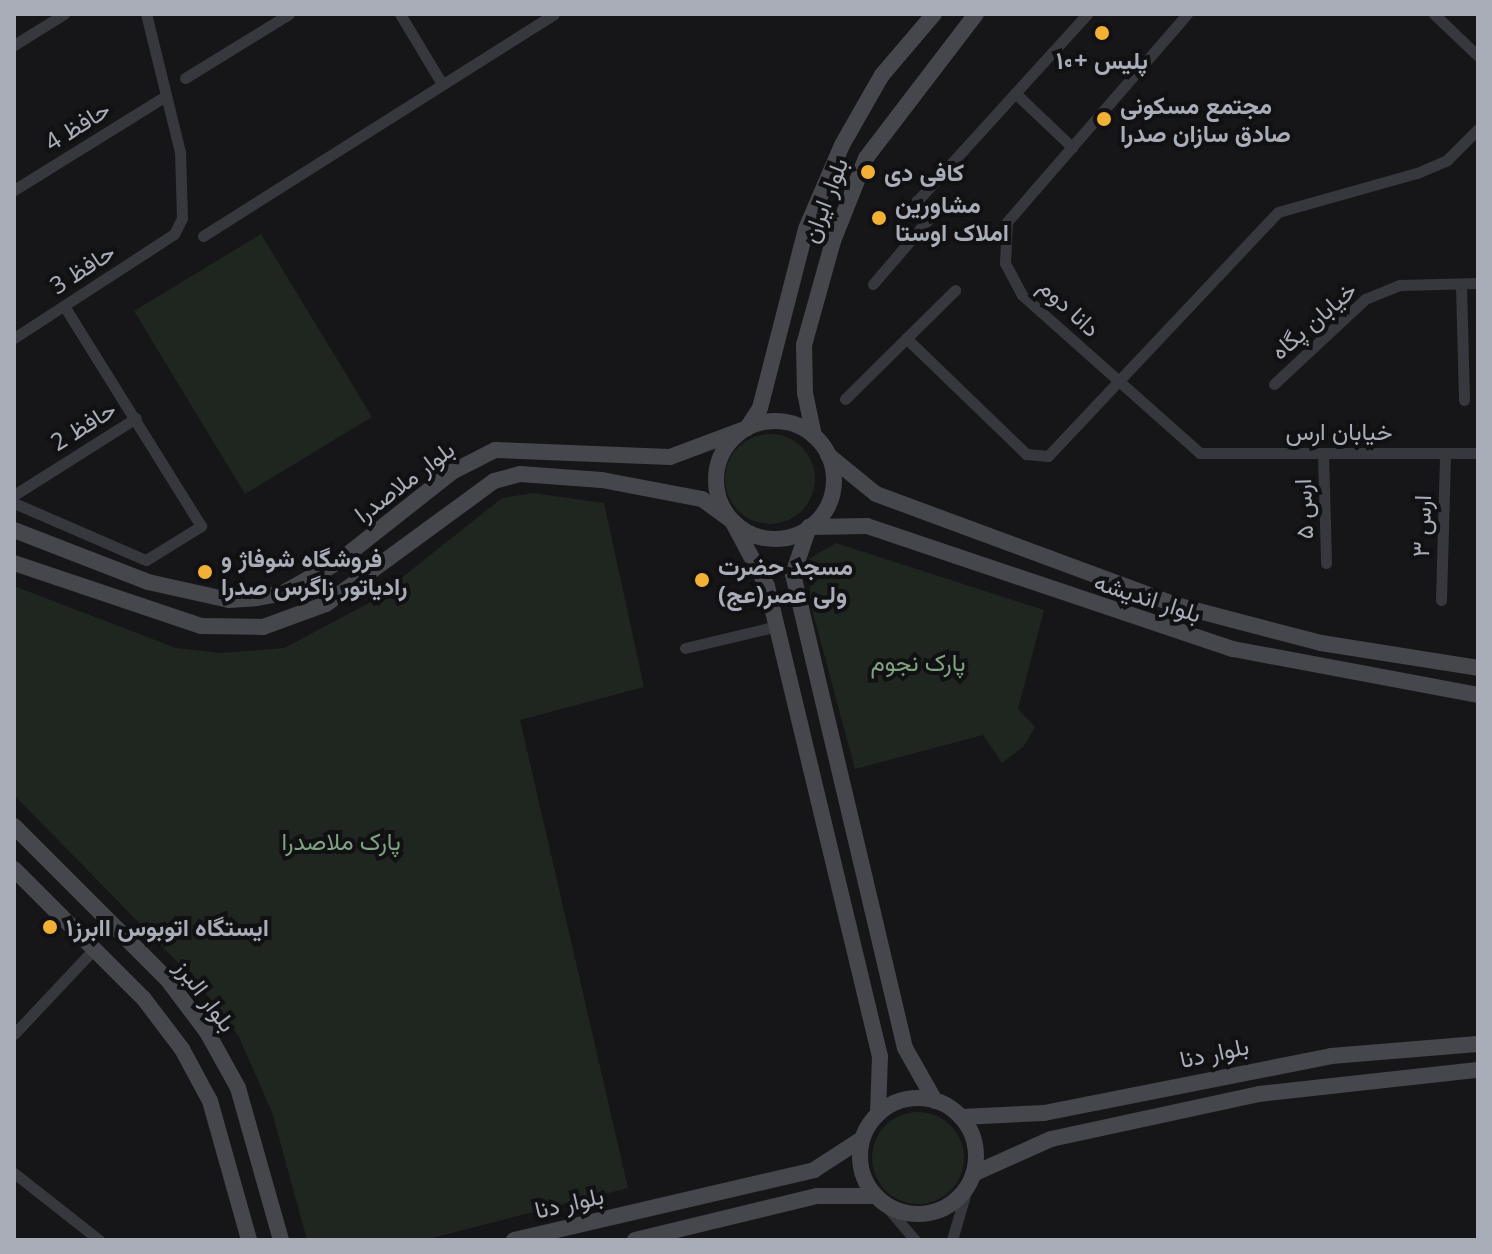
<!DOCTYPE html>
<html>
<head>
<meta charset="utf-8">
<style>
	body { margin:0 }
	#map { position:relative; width:1492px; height:1254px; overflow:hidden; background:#161618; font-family:"Noto Sans",Vazirmatn,sans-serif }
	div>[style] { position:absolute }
	.green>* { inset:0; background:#1e261f }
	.round { border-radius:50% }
	.street>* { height:11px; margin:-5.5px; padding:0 5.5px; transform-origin:5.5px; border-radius:5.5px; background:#37383d }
	.secondary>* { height:16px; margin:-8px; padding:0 8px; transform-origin:8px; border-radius:8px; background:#45474d }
	.secondary>.ring { margin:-8px; padding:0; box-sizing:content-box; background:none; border:16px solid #45474d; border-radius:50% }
	.dots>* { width:22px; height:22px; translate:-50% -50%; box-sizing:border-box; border:4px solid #111113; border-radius:50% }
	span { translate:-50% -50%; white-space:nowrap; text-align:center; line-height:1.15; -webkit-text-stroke:8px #111113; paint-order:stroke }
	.poi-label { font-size:24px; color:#a8adb8; font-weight:700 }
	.left { translate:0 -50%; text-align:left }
	.street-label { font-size:24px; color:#a8adb8 }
	.park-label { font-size:24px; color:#7fa381 }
	.frame { position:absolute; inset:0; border:16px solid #a8adb8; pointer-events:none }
</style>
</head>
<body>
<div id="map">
	<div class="green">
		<i style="clip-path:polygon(261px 234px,372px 417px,245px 494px,134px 311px)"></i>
		<i class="round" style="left:725px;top:434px;width:90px;height:90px"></i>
		<i style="clip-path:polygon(533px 493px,604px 503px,644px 687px,520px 720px,628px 1188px,424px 1240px,307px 1240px,272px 1112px,238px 1035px,195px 980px,14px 795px,14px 586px,176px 648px,221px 653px,284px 648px,371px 602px,502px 498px)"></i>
		<i style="clip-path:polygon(836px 543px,1044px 610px,1018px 709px,1035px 727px,1024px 746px,1002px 763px,983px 735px,855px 769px,810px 602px,809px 559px)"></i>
		<i class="round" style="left:872px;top:1112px;width:92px;height:92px"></i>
	</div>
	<div class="street">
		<i style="left:400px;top:14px;width:82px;rotate:59deg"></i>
		<i style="left:1187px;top:14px;width:275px;rotate:130.9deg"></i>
		<i style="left:1007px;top:222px;width:41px;rotate:92.8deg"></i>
		<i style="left:1005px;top:263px;width:36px;rotate:62deg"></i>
		<i style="left:1022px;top:295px;width:238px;rotate:41.6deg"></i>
		<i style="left:1200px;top:453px;width:278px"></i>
		<i style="left:1434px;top:14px;width:61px;rotate:43.7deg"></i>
		<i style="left:14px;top:45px;width:59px;rotate:-31.8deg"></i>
		<i style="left:185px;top:78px;width:122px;rotate:-31.6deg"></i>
		<i style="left:1015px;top:93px;width:79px;rotate:43.5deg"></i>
		<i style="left:14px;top:190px;width:176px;rotate:-31.8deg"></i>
		<i style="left:203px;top:236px;width:415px;rotate:-32.3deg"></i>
		<i style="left:873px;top:284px;width:89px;rotate:-49.5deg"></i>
		<i style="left:931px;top:216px;width:21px;rotate:-133deg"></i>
		<i style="left:917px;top:201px;width:253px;rotate:-47.7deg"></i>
		<i style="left:1461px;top:285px;width:115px;rotate:88.5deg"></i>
		<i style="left:14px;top:338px;width:191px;rotate:-33deg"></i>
		<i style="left:174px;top:234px;width:18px;rotate:-63deg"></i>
		<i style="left:182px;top:218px;width:66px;rotate:-91.7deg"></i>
		<i style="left:180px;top:152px;width:142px;rotate:-103.8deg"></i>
		<i style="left:906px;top:338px;width:167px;rotate:44deg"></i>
		<i style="left:1026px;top:454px;width:22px;rotate:5deg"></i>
		<i style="left:1048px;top:456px;width:335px;rotate:-46.7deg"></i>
		<i style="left:1278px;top:212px;width:144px;rotate:-15.7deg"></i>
		<i style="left:1417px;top:173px;width:33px;rotate:-23deg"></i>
		<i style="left:1447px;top:160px;width:44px;rotate:-45deg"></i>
		<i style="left:1274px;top:384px;width:125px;rotate:-43deg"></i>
		<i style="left:1365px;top:299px;width:37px;rotate:-22deg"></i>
		<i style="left:1399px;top:285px;width:79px;rotate:-1.5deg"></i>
		<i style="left:845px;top:399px;width:155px;rotate:-44.7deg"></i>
		<i style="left:1323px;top:453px;width:110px;rotate:88.4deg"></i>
		<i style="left:14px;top:495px;width:144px;rotate:-32.3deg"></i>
		<i style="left:14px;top:503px;width:144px;rotate:23.4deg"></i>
		<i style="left:146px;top:560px;width:65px;rotate:-31.7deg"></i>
		<i style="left:201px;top:526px;width:259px;rotate:-121.9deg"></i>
		<i style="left:1441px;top:600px;width:147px;rotate:-88.4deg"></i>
		<i style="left:685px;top:648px;width:95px;rotate:-13.4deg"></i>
		<i style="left:14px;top:1034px;width:117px;rotate:-46.7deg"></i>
		<i style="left:14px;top:1173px;width:108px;rotate:38.2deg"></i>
		<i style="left:886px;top:1206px;width:45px;rotate:49.5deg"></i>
		<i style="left:952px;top:1240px;width:54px;rotate:-73.9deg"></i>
	</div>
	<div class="secondary">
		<i class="ring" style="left:716px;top:421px;width:102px;height:102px"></i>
		<i style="left:814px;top:436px;width:44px;rotate:-101.8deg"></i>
		<i style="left:805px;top:393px;width:48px;rotate:-91.2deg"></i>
		<i style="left:804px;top:345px;width:108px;rotate:-74.4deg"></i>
		<i style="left:833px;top:241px;width:89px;rotate:-68.3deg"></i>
		<i style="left:866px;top:158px;width:181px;rotate:-52.6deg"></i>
		<i style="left:828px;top:455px;width:62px;rotate:39.1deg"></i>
		<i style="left:876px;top:494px;width:320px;rotate:20.3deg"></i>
		<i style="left:1176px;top:605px;width:150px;rotate:14.7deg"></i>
		<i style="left:1321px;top:643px;width:159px;rotate:9deg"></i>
		<i style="left:14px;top:530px;width:144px;rotate:21.2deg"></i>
		<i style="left:148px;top:582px;width:83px;rotate:12.5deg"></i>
		<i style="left:229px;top:600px;width:27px;rotate:-4deg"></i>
		<i style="left:256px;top:598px;width:27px;rotate:-10deg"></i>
		<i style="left:283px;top:593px;width:63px;rotate:-29.4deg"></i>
		<i style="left:338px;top:562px;width:145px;rotate:-38.3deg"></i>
		<i style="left:452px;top:472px;width:48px;rotate:-27.1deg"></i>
		<i style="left:495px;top:450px;width:175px;rotate:2.3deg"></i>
		<i style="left:670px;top:457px;width:82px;rotate:-20.6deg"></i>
		<i style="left:747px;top:428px;width:24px;rotate:-57deg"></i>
		<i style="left:760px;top:408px;width:185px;rotate:-75.6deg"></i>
		<i style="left:806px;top:229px;width:91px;rotate:-66.8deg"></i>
		<i style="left:842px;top:145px;width:81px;rotate:-60.3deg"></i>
		<i style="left:882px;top:75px;width:80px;rotate:-49.6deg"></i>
		<i style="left:14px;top:563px;width:197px;rotate:18.6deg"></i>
		<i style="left:201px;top:626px;width:62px;rotate:0.9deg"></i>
		<i style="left:263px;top:627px;width:67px;rotate:-20.1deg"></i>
		<i style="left:326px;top:604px;width:208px;rotate:-36.2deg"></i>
		<i style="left:494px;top:481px;width:27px;rotate:-15deg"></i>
		<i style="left:520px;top:474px;width:82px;rotate:4.2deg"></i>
		<i style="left:602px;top:480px;width:102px;rotate:10.8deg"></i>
		<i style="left:702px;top:499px;width:37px;rotate:36deg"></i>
		<i style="left:732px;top:521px;width:74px;rotate:61.7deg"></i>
		<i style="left:767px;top:586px;width:483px;rotate:76.5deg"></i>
		<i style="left:880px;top:1056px;width:58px;rotate:92deg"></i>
		<i style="left:14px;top:826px;width:216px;rotate:45deg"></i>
		<i style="left:167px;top:979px;width:66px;rotate:53deg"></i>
		<i style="left:207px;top:1032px;width:64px;rotate:61deg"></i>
		<i style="left:238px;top:1088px;width:158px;rotate:74.2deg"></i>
		<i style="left:14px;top:869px;width:184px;rotate:45deg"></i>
		<i style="left:144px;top:999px;width:63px;rotate:52.8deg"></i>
		<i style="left:182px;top:1049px;width:59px;rotate:61.7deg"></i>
		<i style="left:210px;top:1101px;width:144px;rotate:74.3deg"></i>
		<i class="ring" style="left:860px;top:1098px;width:100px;height:100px"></i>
		<i style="left:935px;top:1101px;width:61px;rotate:-119.5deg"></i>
		<i style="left:905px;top:1048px;width:487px;rotate:-103.3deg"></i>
		<i style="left:793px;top:574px;width:50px;rotate:-71.2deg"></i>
		<i style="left:809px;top:527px;width:58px;rotate:-1deg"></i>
		<i style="left:867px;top:526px;width:386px;rotate:18.6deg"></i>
		<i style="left:1233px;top:649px;width:249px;rotate:10.6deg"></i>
		<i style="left:961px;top:1117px;width:83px;rotate:-2.8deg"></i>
		<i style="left:1044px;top:1113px;width:293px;rotate:-11.2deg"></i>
		<i style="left:1331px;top:1056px;width:147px;rotate:-4.7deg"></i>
		<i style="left:973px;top:1174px;width:85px;rotate:-24.2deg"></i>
		<i style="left:1051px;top:1139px;width:213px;rotate:-12.2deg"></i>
		<i style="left:1259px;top:1094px;width:220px;rotate:-6.3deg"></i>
		<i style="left:514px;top:1240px;width:308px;rotate:-13.1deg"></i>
		<i style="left:814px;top:1170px;width:57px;rotate:-32.9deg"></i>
		<i style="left:635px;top:1240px;width:187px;rotate:-13.6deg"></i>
		<i style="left:817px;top:1196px;width:58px"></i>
	</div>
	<div class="dots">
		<i style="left:1102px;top:33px;background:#f2b134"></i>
		<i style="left:1104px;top:119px;background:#f2b134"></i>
		<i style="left:868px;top:172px;background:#f2b134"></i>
		<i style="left:879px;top:218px;background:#f2b134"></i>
		<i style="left:205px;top:572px;background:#f2b134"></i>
		<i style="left:702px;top:580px;background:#f2b134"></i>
		<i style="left:50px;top:927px;background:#f2b134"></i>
	</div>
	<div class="poi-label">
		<span style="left:1102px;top:60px">پلیس +۱۰</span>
		<span class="left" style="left:1120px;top:119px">مجتمع مسکونی<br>صادق سازان صدرا</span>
		<span class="left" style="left:884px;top:172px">کافی دی</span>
		<span class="left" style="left:895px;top:218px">مشاورین<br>املاک اوستا</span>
		<span class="left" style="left:221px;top:572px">فروشگاه شوفاژ و<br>رادیاتور زاگرس صدرا</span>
		<span class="left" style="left:718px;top:580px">مسجد حضرت<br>ولی عصر(عج)</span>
		<span class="left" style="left:66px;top:927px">ایستگاه اتوبوس اابرز۱</span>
	</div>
	<div class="street-label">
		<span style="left:77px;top:125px;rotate:-32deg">حافظ 4</span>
		<span style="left:824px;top:200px;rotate:-69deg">بلوار ایران</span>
		<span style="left:82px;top:268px;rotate:-33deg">حافظ 3</span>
		<span style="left:1070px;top:307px;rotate:43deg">دانا دوم</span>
		<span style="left:1313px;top:320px;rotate:-41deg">خیابان پگاه</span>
		<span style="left:83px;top:425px;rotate:-32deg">حافظ 2</span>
		<span style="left:1339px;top:431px">خیابان ارس</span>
		<span style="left:404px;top:481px;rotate:-37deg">بلوار ملاصدرا</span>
		<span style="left:1303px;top:509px;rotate:-92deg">ارس ۵</span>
		<span style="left:1421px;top:526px;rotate:-88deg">ارس ۳</span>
		<span style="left:1148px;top:597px;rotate:18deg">بلوار اندیشه</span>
		<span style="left:206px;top:995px;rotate:53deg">بلوار البرز</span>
		<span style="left:1214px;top:1052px;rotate:-12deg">بلوار دنا</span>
		<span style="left:569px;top:1202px;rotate:-13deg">بلوار دنا</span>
	</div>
	<div class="park-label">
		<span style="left:918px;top:662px">پارک نجوم</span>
		<span style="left:341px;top:841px">پارک ملاصدرا</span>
	</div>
	<div class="frame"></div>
</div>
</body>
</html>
